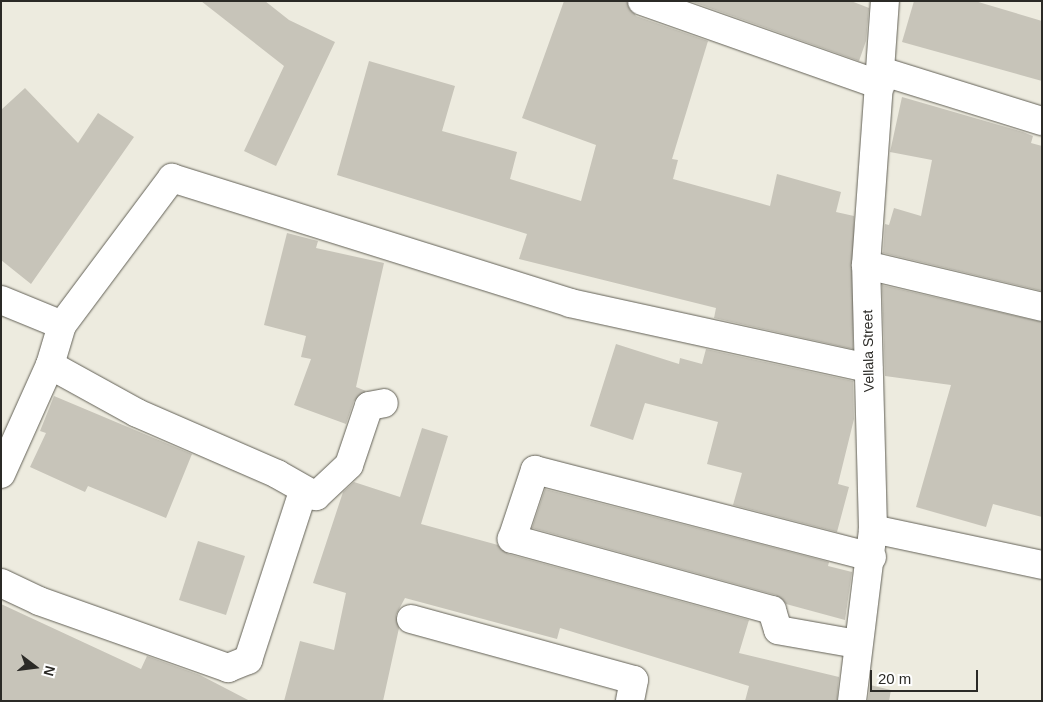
<!DOCTYPE html>
<html>
<head>
<meta charset="utf-8">
<style>
	body { margin:0 }
	#map { position:relative; width:1043px; height:702px; overflow:hidden; background:#edebdf; font-family:Helvetica,sans-serif }
	div>[style] { position:absolute }
	.building>* { inset:0; background:#c7c4b9 }
	.roads { filter:drop-shadow(0 0 1px #636157) drop-shadow(0 0 1px #636157) }
	.minor>* { height:28px; margin:-14px; padding:0 14px; transform-origin:14px; border-radius:14px; background:#fff }
	span { translate:-50% -50%; white-space:nowrap; text-align:center; line-height:1.15; -webkit-text-stroke:4.5px #fff; paint-order:stroke }
	.street-label { font-size:14px; color:#2b2a26 }
	.frame { position:absolute; inset:0; border:2px solid #2b2a26; pointer-events:none }
	.north { position:absolute; left:10px; top:642px; width:50px; height:50px; -webkit-text-stroke:4px #fff; paint-order:stroke; rotate:105deg; font-size:14px; font-weight:700; line-height:20px; text-align:center; color:#2b2a26 }
	.north::after { content:''; display:block; margin:auto; width:18px; height:22px; background:#2b2a26; clip-path:polygon(50% 0,100% 100%,50% 72%,0 100%) }
	.scale { position:absolute; left:870px; top:670px; width:108px; height:22px; box-sizing:border-box; border:2px solid #2b2a26; border-top:0; padding-left:6px; font-size:15px; line-height:18px; white-space:nowrap; color:#2b2a26; -webkit-text-stroke:4px #fff; paint-order:stroke }
</style>
</head>
<body>
<div id="map">
	<div class="building">
		<i style="clip-path:polygon(201px 1px,265px 1px,289px 20px,335px 42px,276px 166px,244px 151px,284px 66px)"></i>
		<i style="clip-path:polygon(564px 1px,627px 1px,636px 16px,708px 41px,672px 159px,678px 160px,673px 179px,770px 206px,777px 174px,841px 192px,836px 212px,854px 216px,853px 349px,714px 318px,716px 308px,519px 259px,527px 234px,337px 175px,369px 61px,455px 86px,442px 131px,517px 152px,510px 179px,581px 201px,596px 145px,522px 118px)"></i>
		<i style="clip-path:polygon(690px 1px,851px 1px,869px 8px,866px 41px,859px 61px)"></i>
		<i style="clip-path:polygon(914px 1px,975px 1px,1042px 21px,1042px 81px,902px 42px)"></i>
		<i style="clip-path:polygon(25px 88px,78px 143px,98px 113px,134px 137px,31px 284px,1px 260px,1px 110px)"></i>
		<i style="clip-path:polygon(902px 97px,1023px 132px,1033px 136px,1031px 143px,1042px 146px,1042px 291px,883px 253px,885px 224px,889px 225px,894px 208px,921px 216px,932px 160px,890px 152px)"></i>
		<i style="clip-path:polygon(287px 233px,318px 241px,316px 248px,384px 263px,356px 387px,366px 391px,354px 401px,346px 424px,294px 405px,311px 359px,301px 357px,306px 336px,264px 325px)"></i>
		<i style="clip-path:polygon(882px 285px,1042px 322px,1042px 517px,993px 504px,986px 527px,916px 507px,951px 385px,885px 376px)"></i>
		<i style="clip-path:polygon(616px 344px,679px 364px,680px 358px,702px 364px,706px 349px,853px 381px,854px 419px,838px 484px,849px 487px,837px 532px,733px 505px,742px 473px,707px 464px,718px 422px,645px 403px,633px 440px,590px 426px)"></i>
		<i style="clip-path:polygon(54px 396px,192px 454px,166px 518px,88px 486px,85px 492px,30px 467px,46px 433px,40px 431px)"></i>
		<i style="clip-path:polygon(422px 428px,448px 436px,421px 524px,498px 545px,508px 554px,749px 620px,739px 653px,839px 677px,837px 701px,745px 701px,749px 686px,560px 628px,557px 639px,405px 598px,396px 615px,399px 628px,383px 701px,284px 701px,300px 641px,334px 650px,346px 593px,313px 583px,343px 492px,354px 482px,400px 497px)"></i>
		<i style="clip-path:polygon(545px 489px,829px 562px,828px 566px,852px 572px,845px 620px,786px 604px,776px 595px,532px 528px)"></i>
		<i style="clip-path:polygon(198px 541px,245px 556px,226px 615px,179px 600px)"></i>
		<i style="clip-path:polygon(1px 604px,141px 669px,147px 656px,200px 675px,250px 701px,1px 701px)"></i>
		<i style="clip-path:polygon(870px 685px,891px 690px,889px 701px,868px 701px)"></i>
	</div>
	<div class="roads">
		<div class="minor">
			<i style="left:642px;top:1px;width:253px;rotate:19.4deg"></i>
			<i style="left:881px;top:71px;width:169px;rotate:17.3deg"></i>
			<i style="left:866px;top:265px;width:181px;rotate:13.4deg"></i>
			<i style="left:1px;top:300px;width:66px;rotate:22.3deg"></i>
			<i style="left:50px;top:365px;width:99px;rotate:28.9deg"></i>
			<i style="left:137px;top:413px;width:153px;rotate:23.5deg"></i>
			<i style="left:277px;top:474px;width:45px;rotate:29.4deg"></i>
			<i style="left:316px;top:496px;width:45px;rotate:-43.2deg"></i>
			<i style="left:349px;top:465px;width:62px;rotate:-71.3deg"></i>
			<i style="left:369px;top:406px;width:15px;rotate:-11deg"></i>
			<i style="left:1px;top:474px;width:120px;rotate:-65.8deg"></i>
			<i style="left:50px;top:365px;width:42px;rotate:-73.3deg"></i>
			<i style="left:62px;top:325px;width:184px;rotate:-53.2deg"></i>
			<i style="left:172px;top:178px;width:417px;rotate:17.4deg"></i>
			<i style="left:570px;top:303px;width:305px;rotate:12.3deg"></i>
			<i style="left:873px;top:529px;width:173px;rotate:12deg"></i>
			<i style="left:1px;top:583px;width:42px;rotate:25.3deg"></i>
			<i style="left:39px;top:601px;width:201px;rotate:19.5deg"></i>
			<i style="left:228px;top:668px;width:22px;rotate:-22deg"></i>
			<i style="left:248px;top:660px;width:177px;rotate:-71.9deg"></i>
			<i style="left:411px;top:619px;width:231px;rotate:15.3deg"></i>
			<i style="left:634px;top:680px;width:21px;rotate:101deg"></i>
			<i style="left:857px;top:644px;width:80px;rotate:-170deg"></i>
			<i style="left:778px;top:630px;width:21px;rotate:-107deg"></i>
			<i style="left:772px;top:610px;width:270px;rotate:-164.7deg"></i>
			<i style="left:512px;top:539px;width:73px;rotate:-71.6deg"></i>
			<i style="left:535px;top:470px;width:348px;rotate:14.5deg"></i>
			<i style="left:852px;top:701px;width:173px;rotate:-83deg"></i>
			<i style="left:873px;top:529px;width:264px;rotate:-91.5deg"></i>
			<i style="left:866px;top:265px;width:265px;rotate:-85.9deg"></i>
		</div>
	</div>
	<div class="street-label">
		<span style="left:868px;top:351px;rotate:-91deg">Vellala Street</span>
	</div>
	<div class="frame"></div>
	<div class="north">N</div>
	<div class="scale">20 m</div>
</div>
</body>
</html>
